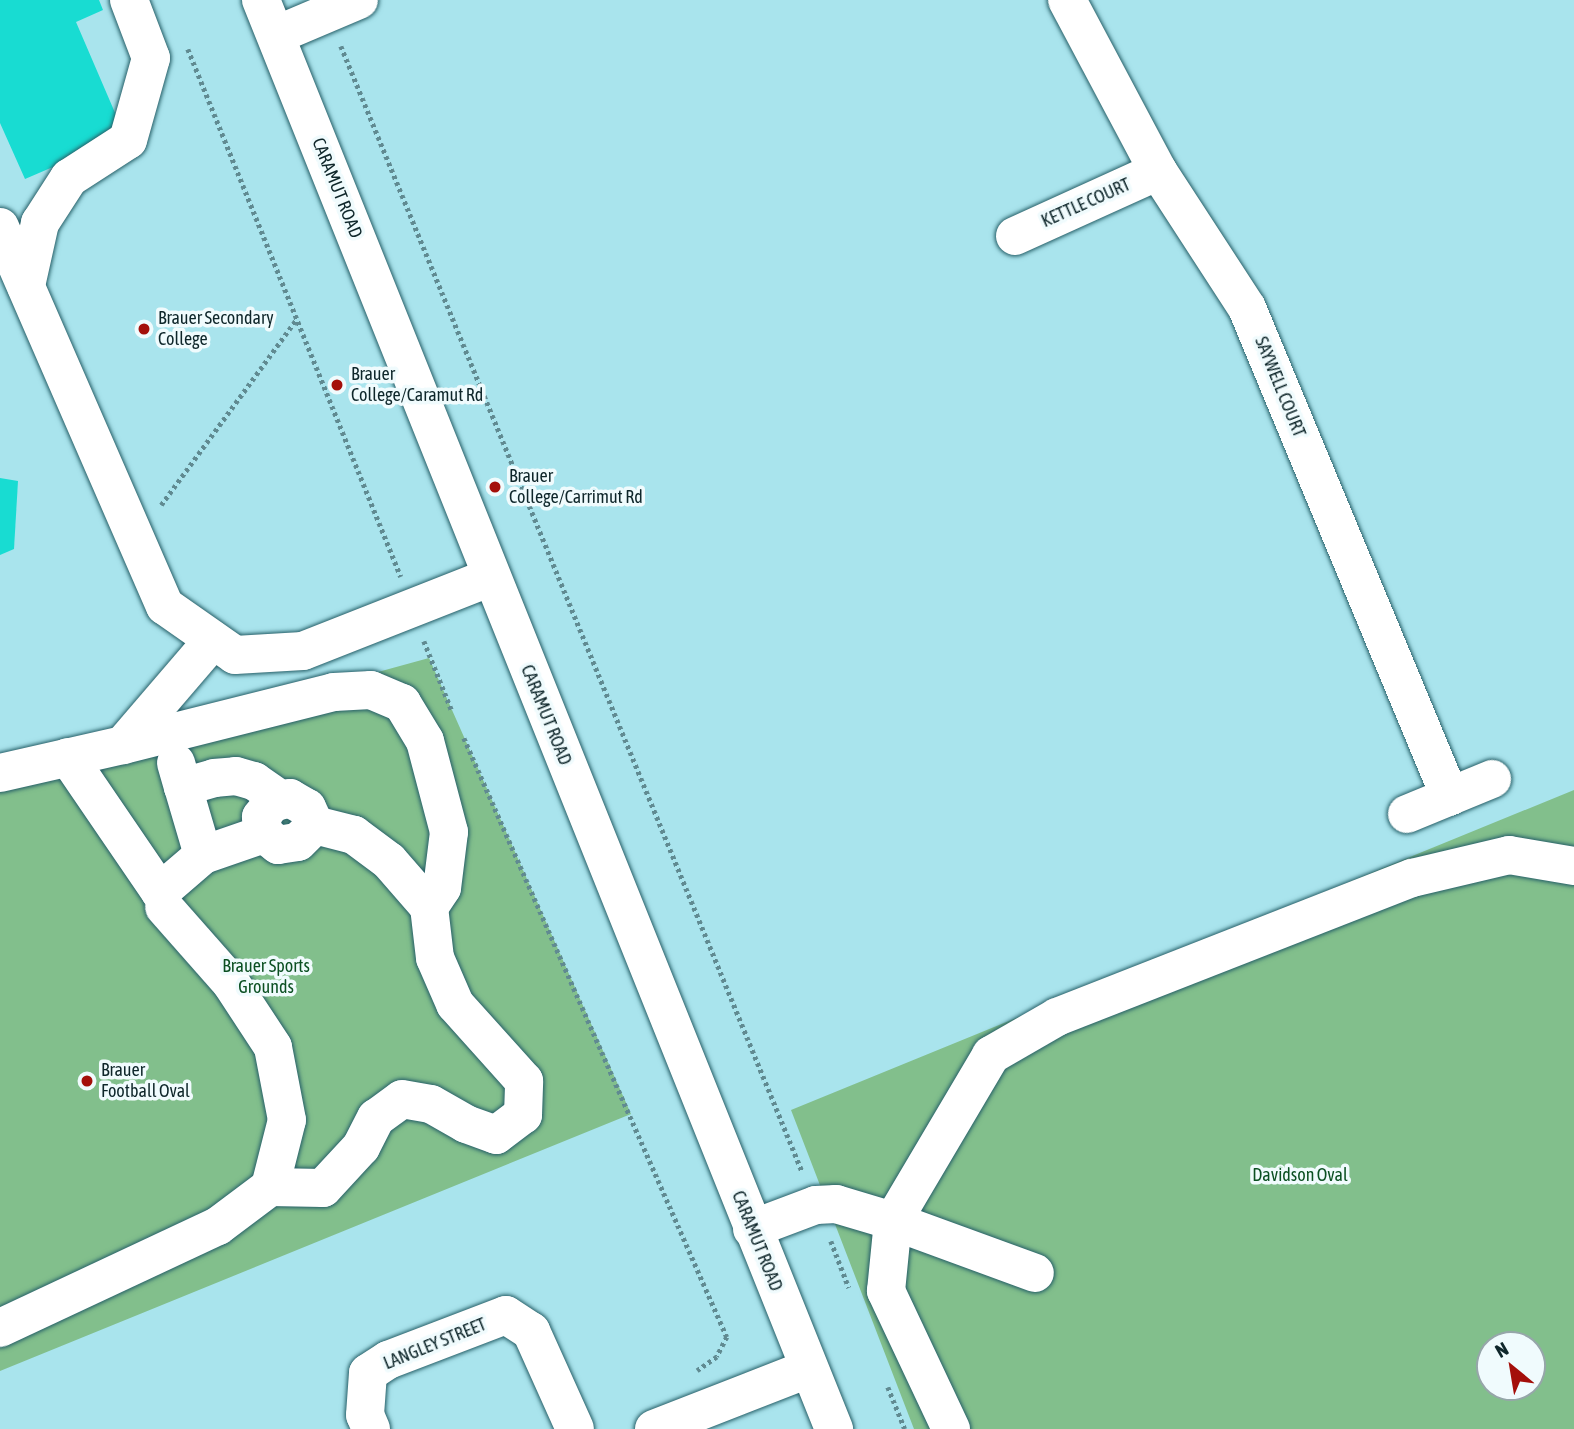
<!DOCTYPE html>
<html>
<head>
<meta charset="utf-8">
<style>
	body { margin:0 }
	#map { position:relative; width:1574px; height:1429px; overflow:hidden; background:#a9e4ed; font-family:"Asap Condensed",sans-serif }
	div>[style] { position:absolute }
	.green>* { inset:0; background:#82bf8c }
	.building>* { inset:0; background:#18dcd2 }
	.path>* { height:4.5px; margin-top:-2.25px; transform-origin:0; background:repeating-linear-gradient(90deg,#608a91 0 3.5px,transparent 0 7px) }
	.roads { filter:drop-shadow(0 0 2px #265f68) drop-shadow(0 0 2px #265f68) }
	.minor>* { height:38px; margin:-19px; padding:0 19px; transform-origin:19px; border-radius:19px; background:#fff }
	.major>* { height:38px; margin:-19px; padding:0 19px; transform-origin:19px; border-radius:19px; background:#fff }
	.dots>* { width:19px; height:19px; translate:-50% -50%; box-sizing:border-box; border:4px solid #f0fbfd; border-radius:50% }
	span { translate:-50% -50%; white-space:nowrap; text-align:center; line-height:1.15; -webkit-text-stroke:7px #f0fbfd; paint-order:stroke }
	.street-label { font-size:18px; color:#0e262a }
	.poi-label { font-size:18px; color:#0e262a }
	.left { translate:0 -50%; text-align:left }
	.park-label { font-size:18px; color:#0b5022 }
	.north { position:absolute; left:1476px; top:1331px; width:70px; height:70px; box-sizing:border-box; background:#f0fbfd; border:2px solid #96a6a9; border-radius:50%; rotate:330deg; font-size:19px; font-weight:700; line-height:28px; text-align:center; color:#0e262a }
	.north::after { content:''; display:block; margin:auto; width:24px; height:32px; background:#a40f0a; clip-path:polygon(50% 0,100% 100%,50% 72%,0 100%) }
</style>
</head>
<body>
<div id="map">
	<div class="green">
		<i style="clip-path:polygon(429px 658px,631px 1114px,0 1371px,0 772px,68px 757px)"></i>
		<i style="clip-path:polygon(evenodd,1574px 790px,1574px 1429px,914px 1429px,791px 1110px,1574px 790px,1490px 1345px,1532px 1345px,1532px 1387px,1490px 1387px,1490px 1345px)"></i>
	</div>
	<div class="building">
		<i style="clip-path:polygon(0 0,99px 0,103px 10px,76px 22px,125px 136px,25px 179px,0 123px)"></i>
		<i style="clip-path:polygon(0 478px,18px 481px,14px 549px,0 555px)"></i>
	</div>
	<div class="path">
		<i style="left:341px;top:46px;width:1216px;rotate:67.72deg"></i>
		<i style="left:188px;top:49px;width:569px;rotate:68.03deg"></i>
		<i style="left:161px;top:505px;width:229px;rotate:-53.9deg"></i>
		<i style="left:424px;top:641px;width:75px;rotate:68.2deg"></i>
		<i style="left:464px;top:738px;width:654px;rotate:66.3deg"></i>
		<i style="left:727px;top:1337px;width:22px;rotate:117deg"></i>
		<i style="left:717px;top:1357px;width:24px;rotate:145deg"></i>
		<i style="left:831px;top:1241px;width:50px;rotate:69deg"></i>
		<i style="left:888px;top:1387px;width:45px;rotate:68deg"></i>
	</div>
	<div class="roads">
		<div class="minor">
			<i style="left:1067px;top:0;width:194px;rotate:62deg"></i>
			<i style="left:1158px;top:171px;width:163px;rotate:57deg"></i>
			<i style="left:1247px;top:308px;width:529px;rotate:67.46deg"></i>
			<i style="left:276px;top:35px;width:90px;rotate:-22.9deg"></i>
			<i style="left:0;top:227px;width:413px;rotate:66.5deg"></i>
			<i style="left:165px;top:606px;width:85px;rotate:35deg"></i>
			<i style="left:235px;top:655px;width:68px;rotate:-3.4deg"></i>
			<i style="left:303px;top:651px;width:202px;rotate:-21.5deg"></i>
			<i style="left:1015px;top:236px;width:157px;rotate:-24.4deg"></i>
			<i style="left:26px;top:286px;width:65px;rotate:-77.5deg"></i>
			<i style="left:40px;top:223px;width:54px;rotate:-57.2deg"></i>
			<i style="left:69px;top:178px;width:70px;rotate:-32.8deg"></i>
			<i style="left:128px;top:140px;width:85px;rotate:-74.3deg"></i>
			<i style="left:151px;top:58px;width:62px;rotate:-110.8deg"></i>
			<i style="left:123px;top:745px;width:218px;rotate:-14.1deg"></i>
			<i style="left:334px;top:692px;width:37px;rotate:-3deg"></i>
			<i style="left:371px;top:690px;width:34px;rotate:23deg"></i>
			<i style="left:402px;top:703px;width:44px;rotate:58.8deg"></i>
			<i style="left:425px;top:741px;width:94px;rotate:75.2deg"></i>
			<i style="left:449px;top:832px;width:56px;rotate:97.1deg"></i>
			<i style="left:442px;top:888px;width:23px;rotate:124deg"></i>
			<i style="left:429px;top:907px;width:61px;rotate:-131deg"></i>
			<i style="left:389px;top:861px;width:44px;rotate:-143.4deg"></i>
			<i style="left:354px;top:835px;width:40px;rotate:-165.6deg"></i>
			<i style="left:315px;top:825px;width:19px;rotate:-115deg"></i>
			<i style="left:307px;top:808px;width:20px;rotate:-150deg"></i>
			<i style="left:290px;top:798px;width:19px;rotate:164deg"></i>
			<i style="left:272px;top:803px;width:18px;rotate:128deg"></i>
			<i style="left:261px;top:817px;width:17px;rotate:80deg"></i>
			<i style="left:264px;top:834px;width:18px;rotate:38deg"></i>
			<i style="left:278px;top:845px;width:20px;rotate:-9deg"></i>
			<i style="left:298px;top:842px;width:24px;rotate:-45deg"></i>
			<i style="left:68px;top:757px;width:163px;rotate:55.7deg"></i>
			<i style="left:160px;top:892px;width:57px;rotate:-40.7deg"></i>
			<i style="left:203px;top:855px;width:71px;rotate:-106.4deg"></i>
			<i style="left:176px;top:763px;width:25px;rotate:74deg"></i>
			<i style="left:183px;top:787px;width:32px;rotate:-16deg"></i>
			<i style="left:214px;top:778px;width:22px;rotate:-5deg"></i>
			<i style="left:236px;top:776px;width:19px;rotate:16deg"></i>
			<i style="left:254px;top:781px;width:33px;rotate:35deg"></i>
			<i style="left:0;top:773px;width:126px;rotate:-12.8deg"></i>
			<i style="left:123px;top:745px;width:138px;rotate:-49.4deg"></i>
			<i style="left:1407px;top:814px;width:92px;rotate:-22.4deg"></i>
			<i style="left:203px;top:855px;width:65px;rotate:-19deg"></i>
			<i style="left:270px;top:1187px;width:53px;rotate:1.1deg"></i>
			<i style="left:323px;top:1188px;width:56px;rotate:-47.2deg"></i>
			<i style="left:361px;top:1147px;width:33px;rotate:-63deg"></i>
			<i style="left:376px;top:1118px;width:32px;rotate:-36deg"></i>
			<i style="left:402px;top:1099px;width:29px;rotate:10deg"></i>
			<i style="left:431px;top:1104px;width:40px;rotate:29.7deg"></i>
			<i style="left:466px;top:1124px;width:32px;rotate:20deg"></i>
			<i style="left:496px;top:1135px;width:34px;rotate:-37deg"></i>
			<i style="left:523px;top:1115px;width:34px;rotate:-88deg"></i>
			<i style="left:524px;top:1081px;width:103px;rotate:-131.9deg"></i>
			<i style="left:455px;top:1004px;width:50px;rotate:-113.5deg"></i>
			<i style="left:435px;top:958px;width:51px;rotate:-96.7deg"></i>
			<i style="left:752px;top:1229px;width:68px;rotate:-20.6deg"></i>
			<i style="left:816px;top:1205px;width:20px;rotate:-3deg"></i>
			<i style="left:836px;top:1204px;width:59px;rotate:16.6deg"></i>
			<i style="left:893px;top:1221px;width:151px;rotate:20.1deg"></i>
			<i style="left:0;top:1328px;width:241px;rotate:-25.1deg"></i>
			<i style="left:218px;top:1226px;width:65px;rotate:-36.9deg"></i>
			<i style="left:270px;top:1187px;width:69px;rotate:-75.8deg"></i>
			<i style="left:287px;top:1120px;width:74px;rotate:-100.9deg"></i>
			<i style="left:273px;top:1047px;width:77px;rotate:-123.3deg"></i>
			<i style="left:231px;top:983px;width:101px;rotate:-131.4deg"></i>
			<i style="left:371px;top:1429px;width:15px;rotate:-113deg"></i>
			<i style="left:365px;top:1415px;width:42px;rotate:-85.9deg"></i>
			<i style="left:368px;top:1373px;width:24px;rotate:-33deg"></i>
			<i style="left:388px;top:1360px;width:126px;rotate:-20.9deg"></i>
			<i style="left:506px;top:1315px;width:30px;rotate:33deg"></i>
			<i style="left:531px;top:1331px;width:107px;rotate:65.8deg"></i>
			<i style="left:654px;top:1429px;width:165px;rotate:-21.3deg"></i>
			<i style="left:951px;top:1429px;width:153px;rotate:-115.2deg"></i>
			<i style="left:886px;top:1291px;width:70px;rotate:-84.3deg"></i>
			<i style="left:893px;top:1221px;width:193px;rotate:-59.4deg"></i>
			<i style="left:991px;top:1055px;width:76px;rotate:-29.9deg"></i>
			<i style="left:1057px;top:1017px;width:381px;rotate:-21.4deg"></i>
			<i style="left:1412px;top:878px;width:100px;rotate:-13.3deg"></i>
			<i style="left:1509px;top:855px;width:66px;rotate:9.6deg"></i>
		</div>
		<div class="major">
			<i style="left:261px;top:0;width:1540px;rotate:68.15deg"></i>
		</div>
	</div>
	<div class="dots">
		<i style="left:144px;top:329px;background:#a40f0a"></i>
		<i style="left:337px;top:385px;background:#a40f0a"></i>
		<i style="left:495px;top:487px;background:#a40f0a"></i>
		<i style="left:87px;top:1081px;background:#a40f0a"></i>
	</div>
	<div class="street-label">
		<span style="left:337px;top:188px;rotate:68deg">CARAMUT ROAD</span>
		<span style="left:1086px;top:203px;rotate:-24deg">KETTLE COURT</span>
		<span style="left:1280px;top:387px;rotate:68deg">SAYWELL COURT</span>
		<span style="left:546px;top:715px;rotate:68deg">CARAMUT ROAD</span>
		<span style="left:757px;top:1241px;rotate:68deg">CARAMUT ROAD</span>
		<span style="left:435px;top:1344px;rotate:-22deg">LANGLEY STREET</span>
	</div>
	<div class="poi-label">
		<span class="left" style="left:158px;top:329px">Brauer Secondary<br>College</span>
		<span class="left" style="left:351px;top:385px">Brauer<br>College/Caramut Rd</span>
		<span class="left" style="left:509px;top:487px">Brauer<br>College/Carrimut Rd</span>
		<span class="left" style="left:101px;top:1081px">Brauer<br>Football Oval</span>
	</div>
	<div class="park-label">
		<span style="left:266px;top:977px">Brauer Sports<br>Grounds</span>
		<span style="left:1300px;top:1175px">Davidson Oval</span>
	</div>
	<div class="north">N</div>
</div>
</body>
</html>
